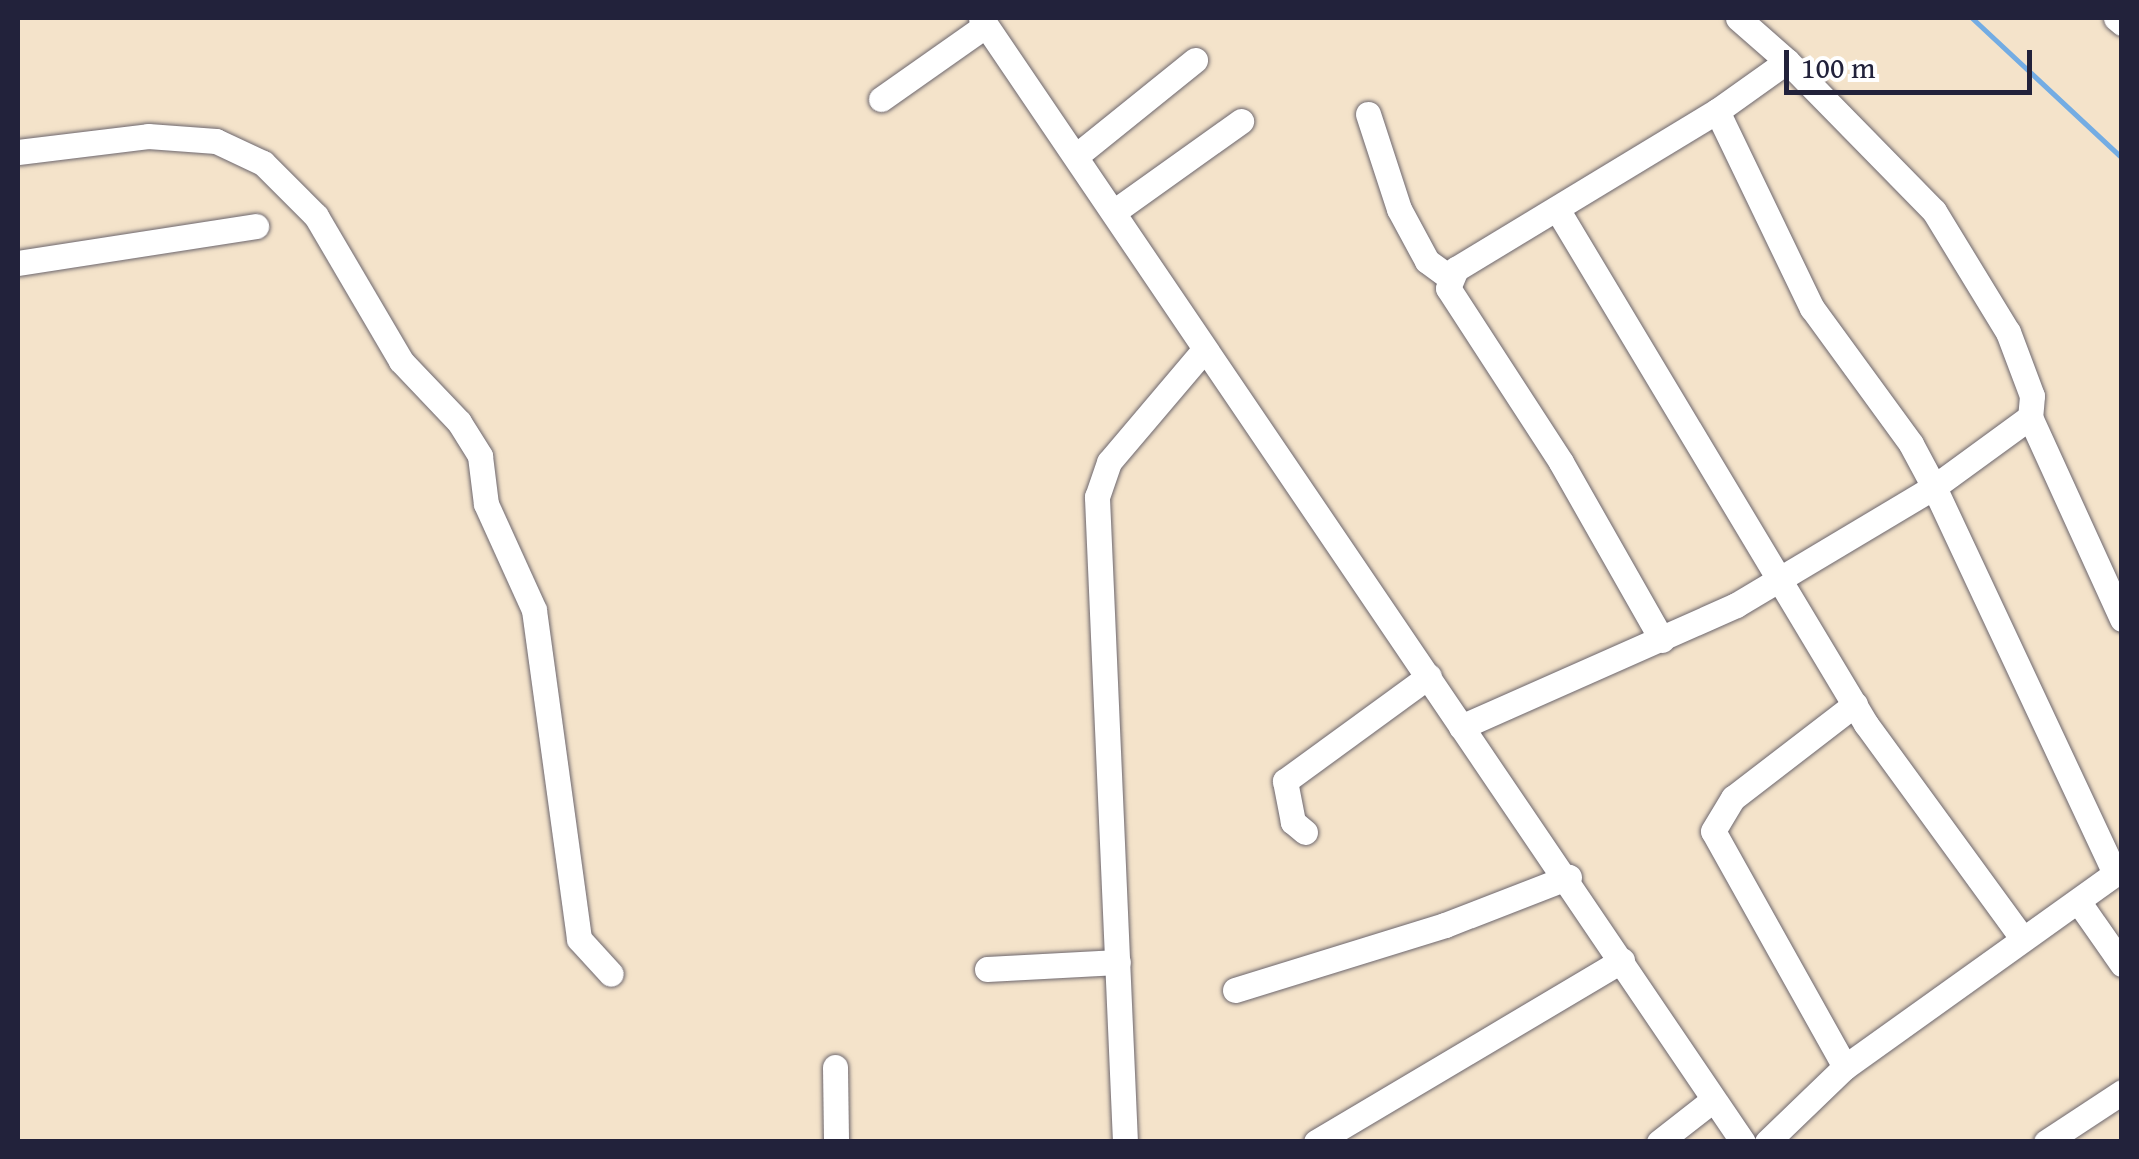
<!DOCTYPE html>
<html>
<head>
<meta charset="utf-8">
<style>
	body { margin:0 }
	#map { position:relative; width:2139px; height:1159px; overflow:hidden; background:#f4e3ca; font-family:"Gentium Book Plus",serif }
	div>[style] { position:absolute }
	.stream>* { height:5px; margin:-2.5px; padding:0 2.5px; transform-origin:2.5px; border-radius:2.5px; background:#73ace3 }
	.roads { filter:drop-shadow(0 0 2px #6c666d) drop-shadow(0 0 2px #6c666d) }
	.minor>* { height:25px; margin:-12.5px; padding:0 12.5px; transform-origin:12.5px; border-radius:12.5px; background:#fff }
	span { translate:-50% -50%; white-space:nowrap; text-align:center; line-height:1.15; -webkit-text-stroke:8px #fff; paint-order:stroke }
	.frame { position:absolute; inset:0; border:20px solid #22223b; pointer-events:none }
	.scale { position:absolute; left:1784px; top:50px; width:248px; height:45px; box-sizing:border-box; border:5px solid #22223b; border-top:0; padding-left:12px; font-size:30px; line-height:35px; white-space:nowrap; color:#22223b; -webkit-text-stroke:8px #fff; paint-order:stroke }
</style>
</head>
<body>
<div id="map">
	<div class="stream">
		<i style="left:1972px;top:18px;width:205px;rotate:43deg"></i>
	</div>
	<div class="roads">
		<div class="minor">
			<i style="left:981px;top:18px;width:1358px;rotate:55.87deg"></i>
			<i style="left:1738px;top:18px;width:65px;rotate:41.3deg"></i>
			<i style="left:2116px;top:18px;width:8px;rotate:40deg"></i>
			<i style="left:881px;top:99px;width:127px;rotate:-35.1deg"></i>
			<i style="left:1717px;top:111px;width:219px;rotate:64.3deg"></i>
			<i style="left:1812px;top:308px;width:168px;rotate:53.9deg"></i>
			<i style="left:1911px;top:444px;width:49px;rotate:61.9deg"></i>
			<i style="left:1934px;top:487px;width:427px;rotate:64.9deg"></i>
			<i style="left:1368px;top:114px;width:100px;rotate:71.9deg"></i>
			<i style="left:1399px;top:209px;width:59px;rotate:61.7deg"></i>
			<i style="left:1427px;top:261px;width:29px;rotate:36deg"></i>
			<i style="left:18px;top:152px;width:131px;rotate:-7deg"></i>
			<i style="left:148px;top:136px;width:68px;rotate:4.2deg"></i>
			<i style="left:216px;top:141px;width:52px;rotate:25.1deg"></i>
			<i style="left:263px;top:163px;width:75px;rotate:45deg"></i>
			<i style="left:316px;top:216px;width:168px;rotate:59.6deg"></i>
			<i style="left:401px;top:361px;width:84px;rotate:46.4deg"></i>
			<i style="left:459px;top:422px;width:40px;rotate:58deg"></i>
			<i style="left:480px;top:456px;width:48px;rotate:82.9deg"></i>
			<i style="left:486px;top:504px;width:116px;rotate:65.6deg"></i>
			<i style="left:534px;top:610px;width:332px;rotate:82.2deg"></i>
			<i style="left:579px;top:939px;width:47px;rotate:47.6deg"></i>
			<i style="left:1076px;top:156px;width:153px;rotate:-38.9deg"></i>
			<i style="left:1557px;top:209px;width:601px;rotate:59.04deg"></i>
			<i style="left:1866px;top:724px;width:266px;rotate:53.9deg"></i>
			<i style="left:1115px;top:211px;width:155px;rotate:-35.5deg"></i>
			<i style="left:18px;top:263px;width:241px;rotate:-8.8deg"></i>
			<i style="left:1662px;top:640px;width:205px;rotate:-119.6deg"></i>
			<i style="left:1561px;top:462px;width:207px;rotate:-123deg"></i>
			<i style="left:1448px;top:288px;width:21px;rotate:-67deg"></i>
			<i style="left:1456px;top:269px;width:305px;rotate:-31.2deg"></i>
			<i style="left:1717px;top:111px;width:86px;rotate:-35.5deg"></i>
			<i style="left:1787px;top:61px;width:210px;rotate:45.6deg"></i>
			<i style="left:1934px;top:211px;width:142px;rotate:58.6deg"></i>
			<i style="left:2008px;top:332px;width:68px;rotate:69.4deg"></i>
			<i style="left:2032px;top:396px;width:21px;rotate:95deg"></i>
			<i style="left:1461px;top:727px;width:301px;rotate:-23.9deg"></i>
			<i style="left:1736px;top:605px;width:230px;rotate:-30.8deg"></i>
			<i style="left:1934px;top:487px;width:119px;rotate:-36.1deg"></i>
			<i style="left:2030px;top:417px;width:222px;rotate:65.5deg"></i>
			<i style="left:1305px;top:832px;width:16px;rotate:-140deg"></i>
			<i style="left:1293px;top:822px;width:42px;rotate:-101deg"></i>
			<i style="left:1285px;top:781px;width:178px;rotate:-36.1deg"></i>
			<i style="left:2078px;top:901px;width:77px;rotate:55.1deg"></i>
			<i style="left:987px;top:969px;width:131px;rotate:-3.1deg"></i>
			<i style="left:1235px;top:990px;width:220px;rotate:-17.2deg"></i>
			<i style="left:1445px;top:925px;width:133px;rotate:-21.2deg"></i>
			<i style="left:835px;top:1067px;width:75px;rotate:89.2deg"></i>
			<i style="left:1845px;top:1067px;width:270px;rotate:-119.2deg"></i>
			<i style="left:1713px;top:831px;width:39px;rotate:-59deg"></i>
			<i style="left:1733px;top:798px;width:154px;rotate:-37.6deg"></i>
			<i style="left:1125px;top:1142px;width:646px;rotate:-92.49deg"></i>
			<i style="left:1097px;top:497px;width:37px;rotate:-71deg"></i>
			<i style="left:1109px;top:462px;width:147px;rotate:-49.7deg"></i>
			<i style="left:1316px;top:1142px;width:356px;rotate:-30.7deg"></i>
			<i style="left:1659px;top:1142px;width:68px;rotate:-37.9deg"></i>
			<i style="left:1767px;top:1142px;width:108px;rotate:-43.9deg"></i>
			<i style="left:1845px;top:1067px;width:340px;rotate:-35.6deg"></i>
			<i style="left:2046px;top:1142px;width:91px;rotate:-33.3deg"></i>
		</div>
	</div>
	<div class="frame"></div>
	<div class="scale">100 m</div>
</div>
</body>
</html>
